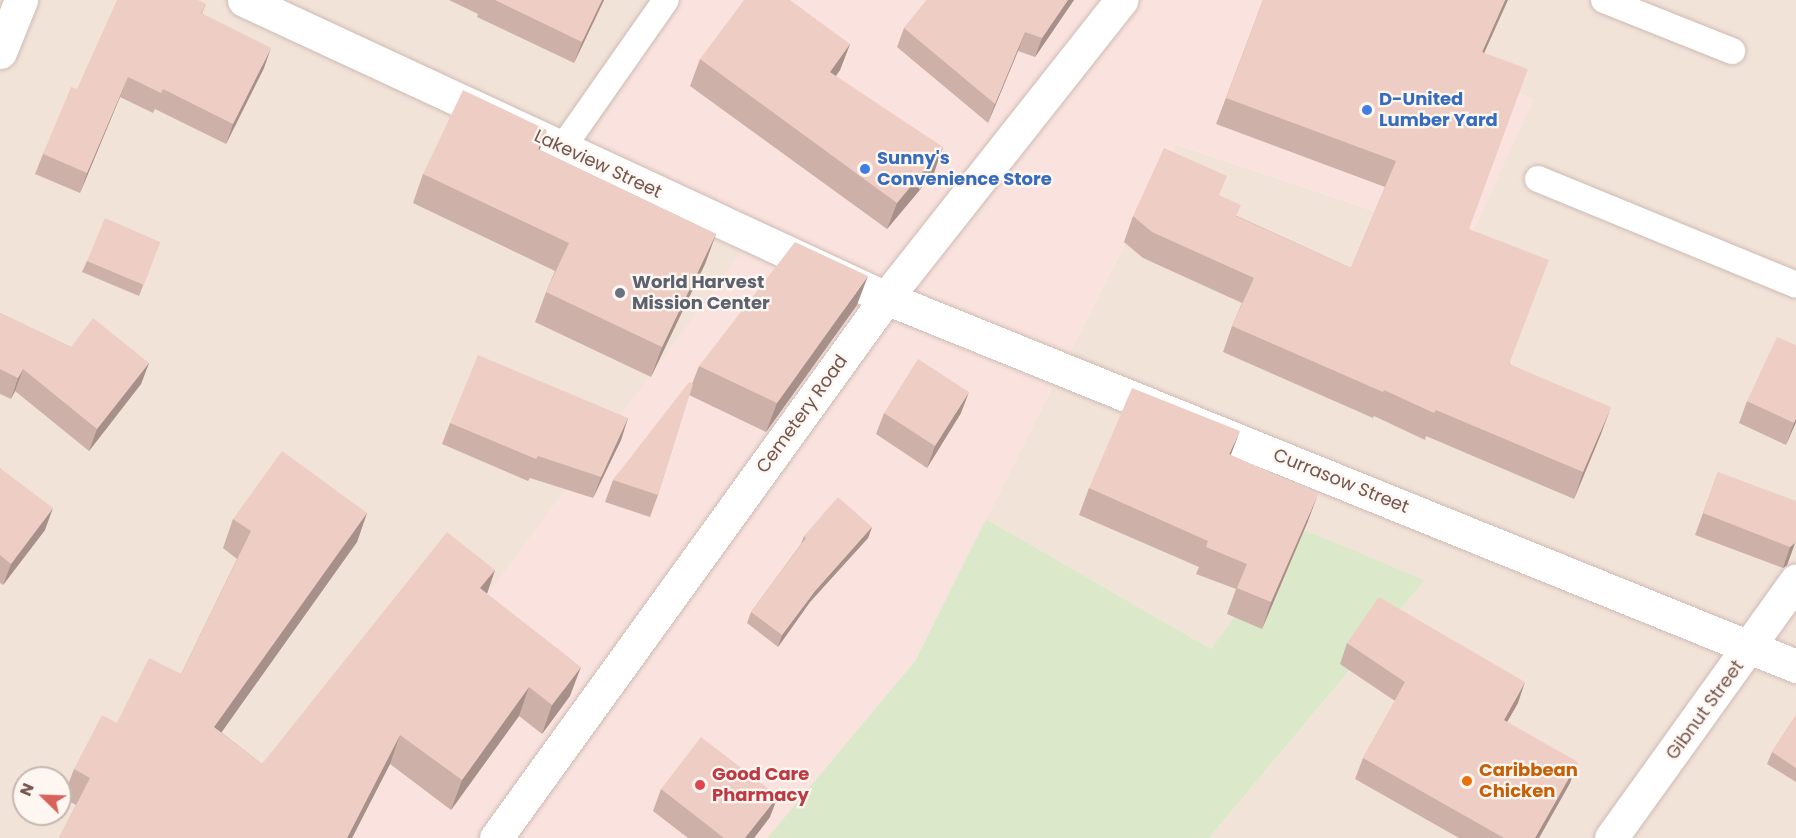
<!DOCTYPE html>
<html>
<head>
<meta charset="utf-8">
<style>
	body { margin:0 }
	#map { position:relative; width:1796px; height:838px; overflow:hidden; background:#fbf2ea; font-family:Poppins,sans-serif }
	div>[style] { position:absolute }
	.residential>* { inset:0; background:#f2e3d9 }
	.commercial>* { inset:0; background:#fae3df }
	.green>* { inset:0; background:#dbe8c9 }
	.roads { filter:drop-shadow(0 0 2px #cebbb4) drop-shadow(0 0 2px #cebbb4) }
	.lane>* { height:26px; margin:-13px; padding:0 13px; transform-origin:13px; border-radius:13px; background:#fff }
	.street>* { height:33px; margin:-16.5px; padding:0 16.5px; transform-origin:16.5px; border-radius:16.5px; background:#fff }
	.secondary>* { height:33px; margin:-16.5px; padding:0 16.5px; transform-origin:16.5px; border-radius:16.5px; background:#fff }
	.wall>* { inset:0; background:#cdb1a9 }
	.shaded-wall>* { inset:0; background:#a79089 }
	.building>* { inset:0; background:#eecec4 }
	.dots>* { width:16px; height:16px; translate:-50% -50%; box-sizing:border-box; border:3px solid #fef6f1; border-radius:50% }
	span { translate:-50% -50%; white-space:nowrap; text-align:center; line-height:1.15; -webkit-text-stroke:4.5px #fef6f1; paint-order:stroke }
	.shop-label { font-size:18px; color:#366cbe; font-weight:700 }
	.left { translate:0 -50%; text-align:left }
	.street-label { font-size:18px; color:#745650 }
	.worship-label { font-size:18px; color:#5b616d; font-weight:700 }
	.food-label { font-size:18px; color:#c56008; font-weight:700 }
	.health-label { font-size:18px; color:#be3a42; font-weight:700 }
	.north { position:absolute; left:12px; top:766px; width:60px; height:60px; box-sizing:border-box; background:#fef6f1; border:2px solid #c7b6b1; border-radius:50%; rotate:293deg; font-size:16px; font-weight:700; line-height:24px; text-align:center; color:#745650 }
	.north::after { content:''; display:block; margin:auto; width:21px; height:27px; background:#d8635c; clip-path:polygon(50% 0,100% 100%,50% 72%,0 100%) }
</style>
</head>
<body>
<div id="map">
	<div class="residential">
		<i style="clip-path:polygon(evenodd,0 0,674px 0,576px 166px,742px 253px,307px 838px,0 838px,0 0,24px 778px,60px 778px,60px 814px,24px 814px,24px 778px)"></i>
		<i style="clip-path:polygon(1314px 0,1796px 0,1796px 838px,1209px 838px,1425px 580px,1299px 529px,1211px 649px,986px 519px,1175px 144px,1468px 243px)"></i>
	</div>
	<div class="commercial">
		<i style="clip-path:polygon(674px 0,1314px 0,1534px 99px,1468px 243px,1175px 144px,915px 661px,767px 838px,307px 838px,741px 253px,576px 166px)"></i>
	</div>
	<div class="green">
		<i style="clip-path:polygon(986px 519px,1211px 649px,1299px 528px,1425px 580px,1209px 838px,767px 838px,915px 661px)"></i>
	</div>
	<div class="roads">
		<div class="lane">
			<i style="left:1604px;top:0;width:138px;rotate:21.7deg"></i>
			<i style="left:563px;top:147px;width:179px;rotate:-55deg"></i>
			<i style="left:1538px;top:179px;width:279px;rotate:22.3deg"></i>
		</div>
		<div class="street">
			<i style="left:244px;top:0;width:708px;rotate:24.9deg"></i>
			<i style="left:886px;top:298px;width:982px;rotate:22.02deg"></i>
			<i style="left:0;top:52px;width:56px;rotate:-68deg"></i>
			<i style="left:1611px;top:838px;width:317px;rotate:-54.3deg"></i>
		</div>
		<div class="secondary">
			<i style="left:496px;top:838px;width:666px;rotate:-54.16deg"></i>
			<i style="left:886px;top:298px;width:380px;rotate:-51.7deg"></i>
		</div>
	</div>
	<div class="wall">
		<i style="clip-path:polygon(449px 0,604px 0,574px 63px,477px 17px,478px 14px)"></i>
		<i style="clip-path:polygon(927px 0,1074px 0,1035px 57px,1018px 51px,988px 123px,897px 47px,904px 28px)"></i>
		<i style="clip-path:polygon(1263px 0,1484px 53px,1469px 229px,1510px 364px,1601px 434px,1574px 499px,1426px 436px,1425px 440px,1374px 416px,1373px 418px,1223px 352px,1232px 326px,1242px 303px,1143px 258px,1124px 242px,1133px 216px,1237px 216px,1351px 268px,1385px 187px,1216px 124px)"></i>
		<i style="clip-path:polygon(206px 4px,202px 13px,264px 68px,226px 144px,155px 109px,153px 113px,120px 97px,80px 193px,35px 174px,43px 154px,77px 89px)"></i>
		<i style="clip-path:polygon(850px 44px,840px 70px,836px 76px,934px 173px,887px 229px,690px 86px,700px 59px)"></i>
		<i style="clip-path:polygon(540px 150px,716px 234px,705px 264px,651px 377px,535px 322px,546px 292px,555px 271px,413px 203px,423px 174px)"></i>
		<i style="clip-path:polygon(160px 242px,139px 296px,82px 272px,87px 261px)"></i>
		<i style="clip-path:polygon(857px 305px,766px 432px,689px 395px,658px 495px,650px 517px,605px 502px,613px 480px,692px 384px,699px 366px)"></i>
		<i style="clip-path:polygon(0 313px,71px 347px,149px 363px,141px 384px,89px 451px,15px 391px,11px 399px,0 394px)"></i>
		<i style="clip-path:polygon(1747px 401px,1796px 422px,1786px 445px,1739px 423px)"></i>
		<i style="clip-path:polygon(884px 413px,961px 413px,927px 468px,876px 434px)"></i>
		<i style="clip-path:polygon(628px 418px,621px 440px,593px 498px,530px 478px,528px 481px,442px 444px,450px 423px)"></i>
		<i style="clip-path:polygon(1231px 455px,1308px 521px,1262px 629px,1227px 614px,1236px 589px,1196px 574px,1199px 567px,1079px 515px,1089px 488px)"></i>
		<i style="clip-path:polygon(0 468px,45px 530px,3px 585px,0 583px)"></i>
		<i style="clip-path:polygon(1718px 472px,1796px 541px,1787px 565px,1783px 568px,1695px 535px)"></i>
		<i style="clip-path:polygon(367px 513px,357px 542px,221px 732px,262px 764px,495px 570px,487px 594px,570px 696px,542px 734px,519px 716px,451px 810px,390px 764px,352px 838px,59px 838px,76px 805px,63px 798px,74px 769px,117px 723px,181px 674px,237px 559px,223px 548px,233px 519px)"></i>
		<i style="clip-path:polygon(872px 527px,868px 538px,810px 602px,778px 647px,747px 623px,751px 612px,801px 544px,804px 536px)"></i>
		<i style="clip-path:polygon(1347px 643px,1518px 703px,1507px 722px,1570px 783px,1539px 838px,1459px 838px,1355px 779px,1363px 758px,1395px 701px,1340px 664px)"></i>
		<i style="clip-path:polygon(1796px 715px,1796px 782px,1767px 764px,1772px 752px)"></i>
		<i style="clip-path:polygon(661px 789px,770px 817px,754px 838px,688px 838px,653px 811px)"></i>
	</div>
	<div class="shaded-wall">
		<i style="clip-path:polygon(602px 0,604px 0,574px 63px,582px 42px)"></i>
		<i style="clip-path:polygon(1068px 0,1074px 0,1035px 57px,1042px 38px)"></i>
		<i style="clip-path:polygon(1505px 0,1508px 0,1473px 78px,1482px 52px)"></i>
		<i style="clip-path:polygon(1025px 32px,1018px 51px,988px 123px,995px 104px)"></i>
		<i style="clip-path:polygon(850px 44px,840px 70px,820px 98px,830px 72px)"></i>
		<i style="clip-path:polygon(271px 48px,264px 68px,226px 144px,233px 124px)"></i>
		<i style="clip-path:polygon(128px 77px,120px 97px,80px 193px,87px 173px)"></i>
		<i style="clip-path:polygon(547px 130px,536px 160px,538px 149px)"></i>
		<i style="clip-path:polygon(943px 147px,934px 173px,887px 229px,897px 203px)"></i>
		<i style="clip-path:polygon(716px 234px,705px 264px,651px 377px,662px 347px)"></i>
		<i style="clip-path:polygon(868px 276px,857px 305px,766px 432px,777px 403px)"></i>
		<i style="clip-path:polygon(149px 363px,141px 384px,89px 451px,97px 429px)"></i>
		<i style="clip-path:polygon(23px 369px,15px 391px,11px 399px,18px 378px)"></i>
		<i style="clip-path:polygon(969px 392px,961px 413px,927px 468px,935px 446px)"></i>
		<i style="clip-path:polygon(1611px 407px,1601px 434px,1574px 499px,1583px 472px)"></i>
		<i style="clip-path:polygon(628px 418px,621px 440px,593px 498px,601px 477px)"></i>
		<i style="clip-path:polygon(1796px 418px,1796px 422px,1786px 445px,1794px 423px)"></i>
		<i style="clip-path:polygon(1240px 431px,1230px 457px,1229px 454px)"></i>
		<i style="clip-path:polygon(1318px 494px,1308px 521px,1262px 629px,1271px 602px)"></i>
		<i style="clip-path:polygon(53px 508px,45px 530px,3px 585px,11px 564px)"></i>
		<i style="clip-path:polygon(367px 513px,357px 542px,204px 757px,214px 727px)"></i>
		<i style="clip-path:polygon(872px 527px,868px 538px,810px 602px,778px 647px,782px 635px,815px 591px)"></i>
		<i style="clip-path:polygon(1795px 543px,1787px 565px,1783px 568px,1790px 547px)"></i>
		<i style="clip-path:polygon(495px 570px,485px 599px,480px 588px)"></i>
		<i style="clip-path:polygon(581px 667px,570px 696px,542px 734px,552px 705px)"></i>
		<i style="clip-path:polygon(1525px 682px,1518px 703px,1496px 741px,1504px 720px)"></i>
		<i style="clip-path:polygon(529px 687px,519px 716px,451px 810px,462px 780px)"></i>
		<i style="clip-path:polygon(400px 735px,390px 764px,352px 838px,347px 838px)"></i>
		<i style="clip-path:polygon(1578px 762px,1570px 783px,1539px 838px,1535px 838px)"></i>
		<i style="clip-path:polygon(778px 796px,770px 817px,754px 838px,745px 838px)"></i>
	</div>
	<div class="building">
		<i style="clip-path:polygon(117px 0,198px 0,206px 4px,201px 13px,271px 48px,233px 124px,163px 89px,161px 93px,128px 77px,87px 173px,43px 154px,71px 87px,77px 89px)"></i>
		<i style="clip-path:polygon(495px 0,602px 0,582px 42px)"></i>
		<i style="clip-path:polygon(744px 0,790px 0,850px 44px,830px 72px,943px 147px,897px 203px,700px 59px)"></i>
		<i style="clip-path:polygon(927px 0,1068px 0,1042px 38px,1025px 32px,995px 104px,904px 28px)"></i>
		<i style="clip-path:polygon(1263px 0,1505px 0,1482px 52px,1528px 69px,1469px 229px,1549px 260px,1509px 364px,1611px 407px,1583px 472px,1436px 410px,1434px 413px,1384px 390px,1383px 392px,1232px 326px,1254px 278px,1152px 232px,1133px 216px,1164px 148px,1227px 176px,1219px 195px,1241px 205px,1236px 216px,1351px 268px,1396px 161px,1226px 98px)"></i>
		<i style="clip-path:polygon(463px 90px,547px 130px,538px 149px,716px 234px,662px 347px,546px 292px,569px 243px,423px 174px)"></i>
		<i style="clip-path:polygon(105px 218px,160px 242px,144px 285px,87px 261px)"></i>
		<i style="clip-path:polygon(795px 242px,868px 276px,777px 403px,699px 366px)"></i>
		<i style="clip-path:polygon(0 313px,71px 347px,93px 318px,149px 363px,97px 429px,23px 369px,18px 378px,0 369px)"></i>
		<i style="clip-path:polygon(1777px 337px,1796px 345px,1796px 418px,1794px 423px,1747px 401px)"></i>
		<i style="clip-path:polygon(478px 355px,628px 418px,601px 477px,538px 456px,536px 459px,450px 423px)"></i>
		<i style="clip-path:polygon(918px 359px,969px 392px,935px 446px,884px 413px)"></i>
		<i style="clip-path:polygon(689px 382px,693px 384px,658px 495px,613px 480px)"></i>
		<i style="clip-path:polygon(1132px 388px,1240px 431px,1229px 454px,1318px 494px,1271px 602px,1237px 588px,1247px 564px,1206px 547px,1208px 541px,1089px 488px)"></i>
		<i style="clip-path:polygon(282px 451px,367px 513px,214px 727px,262px 764px,447px 532px,495px 570px,480px 588px,581px 667px,552px 705px,529px 687px,462px 780px,400px 735px,347px 838px,59px 838px,90px 778px,74px 769px,102px 715px,117px 723px,149px 658px,181px 674px,251px 531px,233px 519px)"></i>
		<i style="clip-path:polygon(0 468px,53px 508px,11px 564px,0 555px)"></i>
		<i style="clip-path:polygon(1718px 472px,1796px 501px,1796px 541px,1795px 543px,1790px 547px,1703px 513px)"></i>
		<i style="clip-path:polygon(838px 497px,872px 527px,815px 591px,782px 635px,751px 612px,806px 538px,804px 536px)"></i>
		<i style="clip-path:polygon(1379px 597px,1525px 682px,1504px 720px,1578px 762px,1535px 838px,1504px 838px,1363px 758px,1405px 682px,1347px 643px)"></i>
		<i style="clip-path:polygon(1796px 715px,1796px 768px,1772px 752px)"></i>
		<i style="clip-path:polygon(701px 737px,778px 796px,745px 838px,724px 838px,661px 789px)"></i>
	</div>
	<div class="dots">
		<i style="left:1367px;top:110px;background:#3f7fe0"></i>
		<i style="left:865px;top:169px;background:#3f7fe0"></i>
		<i style="left:620px;top:293px;background:#6b7280"></i>
		<i style="left:1467px;top:781px;background:#e8710a"></i>
		<i style="left:700px;top:785px;background:#e0444e"></i>
	</div>
	<div class="shop-label">
		<span class="left" style="left:1379px;top:110px">D-United<br>Lumber Yard</span>
		<span class="left" style="left:877px;top:169px">Sunny's<br>Convenience Store</span>
	</div>
	<div class="street-label">
		<span style="left:598px;top:164px;rotate:25deg">Lakeview Street</span>
		<span style="left:802px;top:414px;rotate:-54deg">Cemetery Road</span>
		<span style="left:1341px;top:481px;rotate:22deg">Currasow Street</span>
		<span style="left:1705px;top:710px;rotate:-54deg">Gibnut Street</span>
	</div>
	<div class="worship-label">
		<span class="left" style="left:632px;top:293px">World Harvest<br>Mission Center</span>
	</div>
	<div class="food-label">
		<span class="left" style="left:1479px;top:781px">Caribbean<br>Chicken</span>
	</div>
	<div class="health-label">
		<span class="left" style="left:712px;top:785px">Good Care<br>Pharmacy</span>
	</div>
	<div class="north">N</div>
</div>
</body>
</html>
